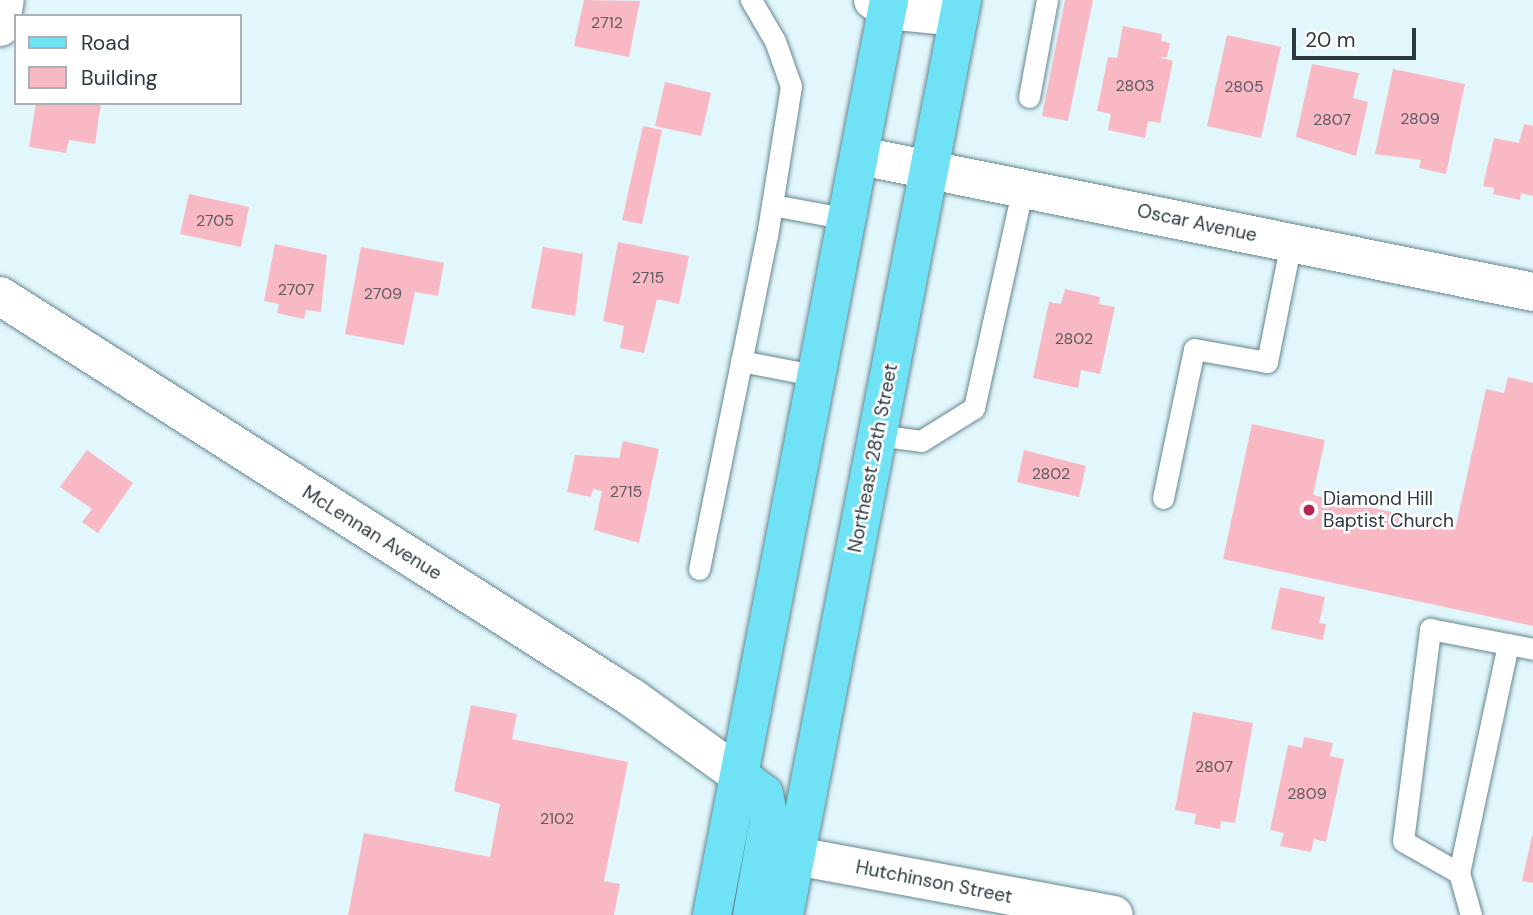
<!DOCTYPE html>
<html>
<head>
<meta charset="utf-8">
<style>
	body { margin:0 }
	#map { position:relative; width:1533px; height:915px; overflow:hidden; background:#e2f7fc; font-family:"DM Sans",sans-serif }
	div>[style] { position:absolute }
	.building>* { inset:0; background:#f8b9c4 }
	.roads { filter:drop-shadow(0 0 2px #66868f) drop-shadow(0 0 2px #66868f) }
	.lane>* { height:21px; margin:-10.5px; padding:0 10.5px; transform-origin:10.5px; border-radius:10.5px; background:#fff }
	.street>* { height:38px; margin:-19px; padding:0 19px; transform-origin:19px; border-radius:19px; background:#fff }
	.primary>* { height:38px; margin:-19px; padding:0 19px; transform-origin:19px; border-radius:19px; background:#70e2f5 }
	.dots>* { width:19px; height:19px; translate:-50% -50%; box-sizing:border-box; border:4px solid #fff; border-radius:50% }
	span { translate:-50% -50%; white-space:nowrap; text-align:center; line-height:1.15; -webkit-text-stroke:5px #fff; paint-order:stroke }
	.number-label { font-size:16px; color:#5f5a60 }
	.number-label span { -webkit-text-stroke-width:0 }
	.street-label { font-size:19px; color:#2c3a3e }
	.poi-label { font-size:19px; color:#2c3a3e }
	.left { translate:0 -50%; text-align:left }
	.legend { position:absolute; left:14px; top:14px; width:228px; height:91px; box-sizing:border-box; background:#fff; border:2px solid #abb0b2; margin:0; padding:9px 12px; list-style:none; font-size:21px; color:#2c3a3e }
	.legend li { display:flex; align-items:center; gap:14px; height:35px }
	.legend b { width:35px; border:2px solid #abb0b2 }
	.scale { position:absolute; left:1292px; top:28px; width:124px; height:32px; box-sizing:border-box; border:4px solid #2c3a3e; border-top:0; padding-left:9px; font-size:21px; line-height:24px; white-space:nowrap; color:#2c3a3e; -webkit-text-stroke:5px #fff; paint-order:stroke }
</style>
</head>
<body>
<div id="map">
	<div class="building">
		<i style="clip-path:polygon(584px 0,640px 1px,629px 57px,574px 46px)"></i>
		<i style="clip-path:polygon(1065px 0,1093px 0,1068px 121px,1042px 116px)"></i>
		<i style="clip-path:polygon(1123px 26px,1162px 34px,1161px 41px,1170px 43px,1167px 57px,1158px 57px,1173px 61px,1160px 123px,1148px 121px,1145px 138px,1108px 130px,1111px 114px,1097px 111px,1108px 57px,1117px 58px)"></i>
		<i style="clip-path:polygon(1227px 35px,1281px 47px,1261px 138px,1207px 126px)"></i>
		<i style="clip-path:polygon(1312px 64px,1359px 73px,1353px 98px,1368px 102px,1356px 156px,1296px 137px)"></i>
		<i style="clip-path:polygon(1393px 69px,1465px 84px,1446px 174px,1419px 168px,1421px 160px,1375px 154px)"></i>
		<i style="clip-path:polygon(665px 82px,711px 93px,701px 136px,655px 126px)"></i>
		<i style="clip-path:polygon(36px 103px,101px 103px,95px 144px,69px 140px,66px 153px,29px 147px)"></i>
		<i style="clip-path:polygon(1524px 124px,1533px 126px,1533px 196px,1521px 193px,1520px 200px,1493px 194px,1494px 188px,1483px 186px,1494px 138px,1519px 143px)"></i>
		<i style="clip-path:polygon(643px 126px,662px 130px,642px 224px,622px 220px)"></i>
		<i style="clip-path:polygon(189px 194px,249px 207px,241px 247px,180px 234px)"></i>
		<i style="clip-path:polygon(618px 242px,689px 256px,679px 304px,657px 299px,644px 353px,620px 348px,624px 326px,603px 321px)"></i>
		<i style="clip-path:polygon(275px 244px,327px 255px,321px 312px,306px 310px,304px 319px,277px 313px,279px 304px,264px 301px)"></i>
		<i style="clip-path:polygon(361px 247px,444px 263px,438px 296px,415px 292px,404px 345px,345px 334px)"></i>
		<i style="clip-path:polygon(543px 247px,583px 254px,575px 316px,531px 308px)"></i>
		<i style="clip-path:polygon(1065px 289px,1100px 297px,1099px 304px,1115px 307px,1100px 374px,1081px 370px,1078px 388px,1033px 378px,1049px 302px,1061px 304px)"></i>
		<i style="clip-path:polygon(1508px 377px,1533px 383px,1533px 626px,1223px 559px,1252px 424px,1325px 440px,1313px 495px,1456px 526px,1486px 389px,1504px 393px)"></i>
		<i style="clip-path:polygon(623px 441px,659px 449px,639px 543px,594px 530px,602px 491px,593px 489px,591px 497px,567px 492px,575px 455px,619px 458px)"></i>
		<i style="clip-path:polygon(87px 450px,133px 483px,98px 533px,82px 522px,92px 509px,60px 487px)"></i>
		<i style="clip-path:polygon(1024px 450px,1086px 466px,1079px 497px,1017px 482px)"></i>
		<i style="clip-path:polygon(1280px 587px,1325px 597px,1319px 623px,1326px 624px,1323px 640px,1271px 629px)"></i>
		<i style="clip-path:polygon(471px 705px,517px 714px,512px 739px,628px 762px,604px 881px,620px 884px,614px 915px,348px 915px,364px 833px,490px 857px,500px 804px,454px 791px)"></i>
		<i style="clip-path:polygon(1193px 712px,1253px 723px,1235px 823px,1221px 821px,1220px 829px,1194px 824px,1196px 814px,1175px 810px)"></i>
		<i style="clip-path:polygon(1304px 737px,1333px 743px,1330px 756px,1344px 759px,1326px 842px,1314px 839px,1311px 852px,1280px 846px,1284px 833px,1270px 830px,1288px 745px,1302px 748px)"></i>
		<i style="clip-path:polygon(1532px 836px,1533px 836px,1533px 883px,1522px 881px)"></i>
	</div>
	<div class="roads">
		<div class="lane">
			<i style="left:1029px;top:97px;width:99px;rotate:-79.5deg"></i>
			<i style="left:772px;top:205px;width:78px;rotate:10.3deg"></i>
			<i style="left:741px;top:361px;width:78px;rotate:11deg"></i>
			<i style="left:878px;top:435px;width:43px;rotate:7.9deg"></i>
			<i style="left:921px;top:441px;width:62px;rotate:-31.9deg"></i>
			<i style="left:974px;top:408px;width:226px;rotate:-77.5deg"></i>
			<i style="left:1163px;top:498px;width:152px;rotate:-78.2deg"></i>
			<i style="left:1194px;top:349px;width:74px;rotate:10.1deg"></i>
			<i style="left:1267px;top:362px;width:122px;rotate:-78.7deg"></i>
			<i style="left:699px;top:569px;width:340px;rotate:-78.5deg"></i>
			<i style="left:767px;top:236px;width:152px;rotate:-80.9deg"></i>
			<i style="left:791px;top:86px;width:48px;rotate:-109.6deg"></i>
			<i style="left:775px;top:41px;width:48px;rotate:-120.3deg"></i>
			<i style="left:1459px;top:873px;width:64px;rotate:-150.3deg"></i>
			<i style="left:1403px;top:841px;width:214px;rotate:-82.7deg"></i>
			<i style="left:1430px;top:629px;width:79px;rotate:10.9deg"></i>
			<i style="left:1471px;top:915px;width:44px;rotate:-105.9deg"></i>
			<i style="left:1459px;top:873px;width:234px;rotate:-77.9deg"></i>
			<i style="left:1508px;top:644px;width:25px;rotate:11deg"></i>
		</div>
		<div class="street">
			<i style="left:873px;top:0;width:17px;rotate:36deg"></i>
			<i style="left:887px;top:10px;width:72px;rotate:5.6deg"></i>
			<i style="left:0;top:27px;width:27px;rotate:-80deg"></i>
			<i style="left:861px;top:156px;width:686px;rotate:11.44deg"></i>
			<i style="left:0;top:296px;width:748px;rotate:32.44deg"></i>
			<i style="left:631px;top:697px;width:135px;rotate:35.9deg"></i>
			<i style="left:796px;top:856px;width:323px;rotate:10.5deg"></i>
		</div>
		<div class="primary">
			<i style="left:740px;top:776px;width:30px;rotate:37deg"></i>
			<i style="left:764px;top:794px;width:26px;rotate:79deg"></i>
			<i style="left:769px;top:820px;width:97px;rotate:100.1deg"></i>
			<i style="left:712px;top:915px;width:932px;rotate:-79.05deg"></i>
			<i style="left:784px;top:915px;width:932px;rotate:-78.99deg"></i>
		</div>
	</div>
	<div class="dots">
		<i style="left:1309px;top:510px;background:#b42556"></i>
	</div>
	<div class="number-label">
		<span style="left:607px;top:23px">2712</span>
		<span style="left:1135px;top:86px">2803</span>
		<span style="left:1244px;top:87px">2805</span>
		<span style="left:1420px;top:119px">2809</span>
		<span style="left:1332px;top:120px">2807</span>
		<span style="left:215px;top:221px">2705</span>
		<span style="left:648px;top:278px">2715</span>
		<span style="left:296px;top:290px">2707</span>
		<span style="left:383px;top:294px">2709</span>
		<span style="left:1074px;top:339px">2802</span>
		<span style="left:1051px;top:474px">2802</span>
		<span style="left:626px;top:492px">2715</span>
		<span style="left:1214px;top:767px">2807</span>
		<span style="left:1307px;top:794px">2809</span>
		<span style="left:557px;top:819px">2102</span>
	</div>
	<div class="street-label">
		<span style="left:1197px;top:223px;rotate:12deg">Oscar Avenue</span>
		<span style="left:873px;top:458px;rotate:-79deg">Northeast 28th Street</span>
		<span style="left:372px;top:533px;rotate:32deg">McLennan Avenue</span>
		<span style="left:934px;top:882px;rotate:11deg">Hutchinson Street</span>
	</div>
	<div class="poi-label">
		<span class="left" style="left:1323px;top:510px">Diamond Hill<br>Baptist Church</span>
	</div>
	<ul class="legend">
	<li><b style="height:9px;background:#70e2f5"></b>Road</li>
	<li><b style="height:19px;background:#f8b9c4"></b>Building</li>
	</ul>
	<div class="scale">20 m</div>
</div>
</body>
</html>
